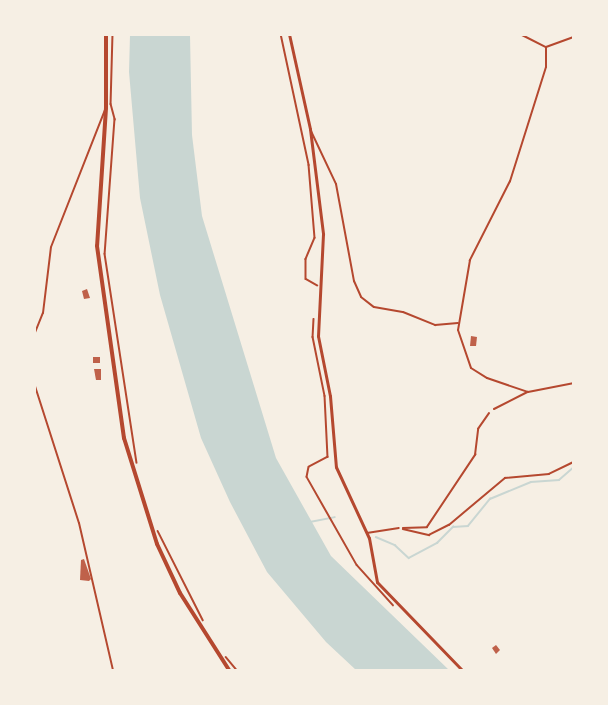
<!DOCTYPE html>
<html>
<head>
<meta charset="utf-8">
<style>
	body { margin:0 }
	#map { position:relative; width:608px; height:705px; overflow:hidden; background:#f6efe4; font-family:"DejaVu Sans",sans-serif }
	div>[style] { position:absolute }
	.water>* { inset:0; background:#c9d6d2 }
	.stream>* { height:1.5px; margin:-0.75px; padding:0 0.75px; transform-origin:0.75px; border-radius:0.75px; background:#c9d6d2 }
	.building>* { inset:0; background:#bf614a }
	.path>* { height:1.5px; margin:-0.75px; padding:0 0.75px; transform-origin:0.75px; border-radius:0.75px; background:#b5482f }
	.service>* { height:1.5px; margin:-0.75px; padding:0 0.75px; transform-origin:0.75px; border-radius:0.75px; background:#b5482f }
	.minor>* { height:2px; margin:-1px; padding:0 1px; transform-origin:1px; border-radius:1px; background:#b5482f }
	.tertiary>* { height:3px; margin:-1.5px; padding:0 1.5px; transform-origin:1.5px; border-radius:1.5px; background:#b5482f }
	.primary>* { height:4px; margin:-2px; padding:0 2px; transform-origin:2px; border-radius:2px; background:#b5482f }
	span { translate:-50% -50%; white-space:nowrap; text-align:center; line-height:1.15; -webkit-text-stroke:4.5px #f6efe4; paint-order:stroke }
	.frame { position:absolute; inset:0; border:36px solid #f6efe4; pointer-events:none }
</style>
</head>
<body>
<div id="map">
	<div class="water">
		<i style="clip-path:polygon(130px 35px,190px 35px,192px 135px,202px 216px,276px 458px,331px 556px,449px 670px,356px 670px,326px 642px,267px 572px,230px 502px,201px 438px,160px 295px,140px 198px,129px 72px)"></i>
	</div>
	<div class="stream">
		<i style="left:310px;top:522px;width:25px;rotate:-11deg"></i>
		<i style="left:376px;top:537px;width:21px;rotate:23deg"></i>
		<i style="left:395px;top:545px;width:19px;rotate:43deg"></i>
		<i style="left:409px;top:558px;width:32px;rotate:-28deg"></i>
		<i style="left:437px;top:543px;width:23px;rotate:-45deg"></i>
		<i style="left:453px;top:527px;width:15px;rotate:-4deg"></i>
		<i style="left:468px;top:526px;width:35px;rotate:-51deg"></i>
		<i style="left:490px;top:499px;width:44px;rotate:-22.5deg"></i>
		<i style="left:531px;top:482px;width:28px;rotate:-4deg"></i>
		<i style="left:559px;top:480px;width:20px;rotate:-41deg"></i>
	</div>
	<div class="building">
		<i style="clip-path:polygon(87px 289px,90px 298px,84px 299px,82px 291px)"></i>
		<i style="clip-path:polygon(471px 336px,477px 337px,476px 346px,470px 346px)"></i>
		<i style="clip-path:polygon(93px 357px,100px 357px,100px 363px,93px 363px)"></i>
		<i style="clip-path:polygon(94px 369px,101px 369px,101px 380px,96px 380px)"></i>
		<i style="clip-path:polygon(84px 559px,91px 579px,89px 581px,80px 580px,81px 560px)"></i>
		<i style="clip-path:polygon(496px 645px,500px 650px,496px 654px,492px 648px)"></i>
	</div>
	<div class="path">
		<i style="left:113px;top:34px;width:70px;rotate:91.6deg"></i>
		<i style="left:111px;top:104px;width:16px;rotate:75deg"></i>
		<i style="left:115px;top:119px;width:135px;rotate:94.2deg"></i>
		<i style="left:105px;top:254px;width:211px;rotate:81.3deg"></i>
		<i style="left:281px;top:34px;width:134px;rotate:77.9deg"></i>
		<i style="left:309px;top:165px;width:73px;rotate:85.3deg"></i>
		<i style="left:315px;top:238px;width:23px;rotate:113deg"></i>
		<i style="left:306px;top:259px;width:20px;rotate:90deg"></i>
		<i style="left:306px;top:279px;width:13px;rotate:29deg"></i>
		<i style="left:314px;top:319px;width:18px;rotate:93deg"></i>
		<i style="left:313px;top:337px;width:60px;rotate:78.5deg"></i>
		<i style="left:325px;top:396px;width:61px;rotate:87.2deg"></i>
		<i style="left:328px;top:457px;width:21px;rotate:152deg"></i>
		<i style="left:309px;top:467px;width:10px;rotate:101deg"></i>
		<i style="left:307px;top:477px;width:101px;rotate:60.4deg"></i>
		<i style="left:357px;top:565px;width:54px;rotate:48deg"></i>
		<i style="left:403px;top:528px;width:24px;rotate:-2deg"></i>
		<i style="left:427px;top:527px;width:87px;rotate:-56.3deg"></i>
		<i style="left:475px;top:455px;width:26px;rotate:-83deg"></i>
		<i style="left:478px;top:429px;width:19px;rotate:-55deg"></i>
		<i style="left:403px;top:529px;width:27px;rotate:13deg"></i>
		<i style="left:429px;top:535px;width:22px;rotate:-27deg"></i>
		<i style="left:449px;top:525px;width:73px;rotate:-40deg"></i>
		<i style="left:505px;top:478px;width:44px;rotate:-5.2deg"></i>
		<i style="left:549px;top:474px;width:28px;rotate:-26deg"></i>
		<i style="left:158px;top:531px;width:100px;rotate:63.2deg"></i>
		<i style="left:226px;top:657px;width:17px;rotate:50deg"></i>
	</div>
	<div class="service">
		<i style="left:367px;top:533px;width:32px;rotate:-9deg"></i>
	</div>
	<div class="minor">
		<i style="left:520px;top:34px;width:29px;rotate:27deg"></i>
		<i style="left:546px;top:47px;width:20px;rotate:90deg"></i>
		<i style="left:546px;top:67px;width:120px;rotate:107.5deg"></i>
		<i style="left:510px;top:181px;width:89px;rotate:116.9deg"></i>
		<i style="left:470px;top:260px;width:71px;rotate:99.7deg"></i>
		<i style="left:458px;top:330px;width:40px;rotate:71.1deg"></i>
		<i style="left:471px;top:368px;width:19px;rotate:32deg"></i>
		<i style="left:487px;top:378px;width:43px;rotate:18.9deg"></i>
		<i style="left:528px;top:392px;width:47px;rotate:-11.1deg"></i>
		<i style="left:546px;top:47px;width:30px;rotate:-20deg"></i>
		<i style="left:310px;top:129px;width:61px;rotate:64.7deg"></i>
		<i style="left:336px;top:184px;width:99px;rotate:79.5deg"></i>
		<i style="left:354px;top:281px;width:17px;rotate:66deg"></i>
		<i style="left:361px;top:297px;width:16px;rotate:38deg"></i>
		<i style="left:374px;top:307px;width:29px;rotate:10deg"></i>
		<i style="left:403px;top:312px;width:35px;rotate:22deg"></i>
		<i style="left:435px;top:325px;width:23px;rotate:-5deg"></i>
		<i style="left:34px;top:335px;width:24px;rotate:-68deg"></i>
		<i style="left:43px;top:313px;width:66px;rotate:-83.1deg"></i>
		<i style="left:51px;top:247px;width:147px;rotate:-68.5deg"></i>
		<i style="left:34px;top:383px;width:147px;rotate:72.2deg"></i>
		<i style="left:79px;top:523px;width:151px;rotate:77deg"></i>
		<i style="left:494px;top:409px;width:38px;rotate:-27deg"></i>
	</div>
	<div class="tertiary">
		<i style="left:289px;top:34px;width:97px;rotate:77.5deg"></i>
		<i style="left:310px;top:129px;width:106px;rotate:82.9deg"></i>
		<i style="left:323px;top:234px;width:102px;rotate:92.8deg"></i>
		<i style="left:318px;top:336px;width:61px;rotate:78.7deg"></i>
		<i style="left:330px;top:396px;width:71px;rotate:85.2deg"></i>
		<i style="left:336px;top:467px;width:78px;rotate:65.1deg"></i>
		<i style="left:369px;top:538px;width:45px;rotate:79.7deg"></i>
		<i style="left:377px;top:582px;width:122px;rotate:46deg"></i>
	</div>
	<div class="primary">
		<i style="left:106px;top:34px;width:74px;rotate:90deg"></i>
		<i style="left:106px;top:108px;width:138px;rotate:93.7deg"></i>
		<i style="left:97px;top:246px;width:194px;rotate:82deg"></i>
		<i style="left:124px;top:438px;width:111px;rotate:72.7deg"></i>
		<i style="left:157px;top:544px;width:54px;rotate:64.9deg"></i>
		<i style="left:180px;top:593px;width:91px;rotate:57.5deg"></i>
	</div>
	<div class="frame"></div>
</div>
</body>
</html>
